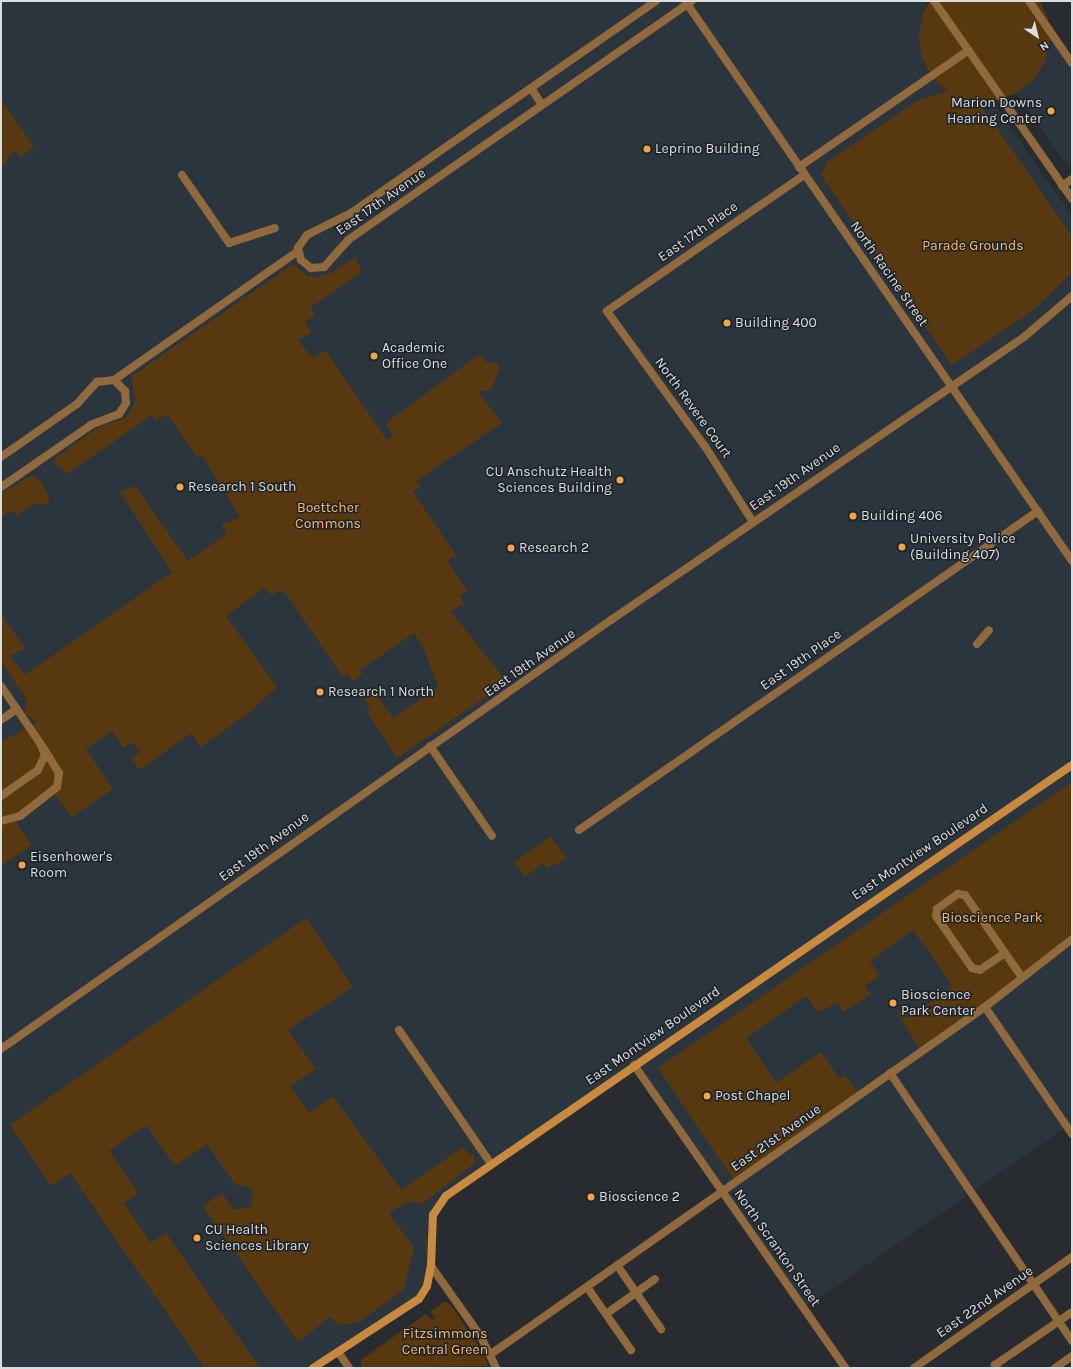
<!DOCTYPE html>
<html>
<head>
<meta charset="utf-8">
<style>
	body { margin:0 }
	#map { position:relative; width:1073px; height:1369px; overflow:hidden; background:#282c31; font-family:Karla,sans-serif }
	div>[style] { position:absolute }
	.built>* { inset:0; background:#2b353e }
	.green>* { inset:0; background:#58380f }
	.lane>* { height:8px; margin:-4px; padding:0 4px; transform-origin:4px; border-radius:4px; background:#90693c }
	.street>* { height:8px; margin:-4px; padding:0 4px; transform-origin:4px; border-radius:4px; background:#90693c }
	.secondary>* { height:8px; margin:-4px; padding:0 4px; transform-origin:4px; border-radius:4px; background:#c98a3d }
	.dots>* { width:11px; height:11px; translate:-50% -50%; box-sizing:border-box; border:2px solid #1e2327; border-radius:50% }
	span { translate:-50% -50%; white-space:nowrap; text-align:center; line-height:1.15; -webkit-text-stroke:3px #1e2327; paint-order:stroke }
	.poi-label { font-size:14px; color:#dbdee1 }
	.right { translate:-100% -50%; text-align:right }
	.left { translate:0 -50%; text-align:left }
	.street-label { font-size:14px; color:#dbdee1 }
	.park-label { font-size:14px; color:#faba71 }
	.frame { position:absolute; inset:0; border:2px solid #dbdee1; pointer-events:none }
	.north { position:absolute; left:1017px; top:16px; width:40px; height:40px; -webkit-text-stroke:3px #1e2327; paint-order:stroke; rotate:145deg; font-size:11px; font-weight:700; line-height:16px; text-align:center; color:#dbdee1 }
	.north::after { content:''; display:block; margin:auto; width:14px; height:18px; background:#dbdee1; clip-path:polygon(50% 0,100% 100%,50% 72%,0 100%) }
</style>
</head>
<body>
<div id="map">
	<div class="built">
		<i style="clip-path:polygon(1px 1px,922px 1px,1072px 216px,1072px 1123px,803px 1309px,633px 1065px,437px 1207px,431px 1266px,419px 1299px,313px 1368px,1px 1368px)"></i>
		<i style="clip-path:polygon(953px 1px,1029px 1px,1072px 63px,1072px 166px,1062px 159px)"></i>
	</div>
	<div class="green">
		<i style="clip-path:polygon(930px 1px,1040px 1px,1048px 19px,1050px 40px,1045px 61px,1033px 80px,1015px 94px,994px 101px,978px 101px,1072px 236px,1072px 273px,1032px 311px,952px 365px,821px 175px,827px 162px,917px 101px,948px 91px,933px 78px,922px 58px,919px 36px,923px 13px)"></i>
		<i style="clip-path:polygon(1px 99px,34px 147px,20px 157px,15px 150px,1px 168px)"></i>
		<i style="clip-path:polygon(355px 257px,362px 272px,310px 308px,315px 315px,305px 322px,312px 332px,298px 341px,313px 358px,325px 350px,387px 440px,394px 436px,387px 426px,388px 421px,480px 354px,488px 364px,494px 360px,500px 368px,491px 390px,478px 392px,502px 423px,416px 481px,421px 487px,413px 492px,456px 555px,447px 561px,468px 591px,460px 596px,464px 603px,451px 612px,507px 682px,397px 758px,366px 710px,370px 707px,364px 698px,374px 690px,393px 718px,438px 687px,423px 647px,414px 633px,360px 670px,363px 674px,352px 682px,347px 673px,342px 676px,287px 595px,280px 590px,272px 595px,264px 588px,226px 616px,277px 687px,250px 712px,201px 747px,191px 733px,140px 770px,131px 758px,140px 752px,133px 742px,124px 748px,112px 731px,86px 749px,113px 789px,72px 817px,53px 792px,14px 819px,32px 845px,1px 866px,1px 742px,37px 722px,25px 713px,26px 698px,1px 662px,1px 614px,25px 648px,10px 656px,25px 675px,172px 572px,120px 492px,135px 486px,188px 561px,227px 534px,221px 525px,240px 517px,202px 455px,198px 458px,167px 414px,156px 421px,152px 415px,67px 474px,54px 463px,55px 459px,97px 428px,127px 417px,135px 402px,132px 376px,293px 264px,307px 276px,317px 277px,331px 273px)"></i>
		<i style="clip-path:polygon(32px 475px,42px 482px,50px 501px,45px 505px,35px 503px,17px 516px,12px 510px,1px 518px,1px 494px)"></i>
		<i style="clip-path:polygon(1072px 782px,1072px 942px,921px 1051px,898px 1014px,902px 1010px,908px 1018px,953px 986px,913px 930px,870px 961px,880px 976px,865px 986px,871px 994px,844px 1012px,838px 1003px,818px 1012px,806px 996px,746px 1038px,776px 1083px,821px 1052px,840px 1079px,845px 1075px,860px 1095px,735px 1182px,658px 1068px)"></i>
		<i style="clip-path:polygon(551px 836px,567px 859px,547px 868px,543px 863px,525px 877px,514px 862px)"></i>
		<i style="clip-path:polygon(306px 918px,353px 987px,288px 1030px,316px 1069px,290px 1086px,309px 1113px,333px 1096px,401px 1190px,463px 1147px,470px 1156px,473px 1154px,475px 1163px,423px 1203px,406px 1202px,389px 1213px,414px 1248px,404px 1289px,358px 1323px,338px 1325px,330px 1317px,298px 1342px,203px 1206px,222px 1193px,234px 1210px,252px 1206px,251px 1188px,235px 1184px,207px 1144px,175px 1166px,146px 1125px,109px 1151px,138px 1193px,124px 1203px,151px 1243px,166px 1233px,260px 1368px,205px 1368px,70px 1173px,51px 1186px,10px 1125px)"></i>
		<i style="clip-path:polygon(445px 1302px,450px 1304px,484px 1354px,488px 1366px,361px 1368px,361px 1360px,426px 1314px,431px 1320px,435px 1318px,430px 1311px)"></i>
	</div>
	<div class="lane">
		<i style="left:1029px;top:1px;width:75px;rotate:55.3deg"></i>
		<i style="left:531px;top:88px;width:20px;rotate:57deg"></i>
		<i style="left:182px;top:175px;width:83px;rotate:55.3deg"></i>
		<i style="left:229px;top:243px;width:48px;rotate:-18.1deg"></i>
		<i style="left:1062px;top:186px;width:12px;rotate:-35deg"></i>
		<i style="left:114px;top:380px;width:225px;rotate:-35deg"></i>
		<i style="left:977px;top:644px;width:18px;rotate:-49deg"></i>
		<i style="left:1px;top:821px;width:20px;rotate:-15deg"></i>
		<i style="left:20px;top:816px;width:47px;rotate:-38.1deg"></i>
		<i style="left:57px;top:787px;width:14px;rotate:-82deg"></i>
		<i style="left:59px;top:773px;width:31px;rotate:-122deg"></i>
		<i style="left:1005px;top:953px;width:30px;rotate:146deg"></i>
		<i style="left:980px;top:970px;width:8px;rotate:-166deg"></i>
		<i style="left:972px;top:968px;width:63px;rotate:-124.7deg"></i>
		<i style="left:936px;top:916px;width:7px;rotate:-82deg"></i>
		<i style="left:937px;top:909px;width:26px;rotate:-36deg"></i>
		<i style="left:958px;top:894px;width:7px;rotate:8deg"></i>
		<i style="left:965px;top:895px;width:70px;rotate:55.4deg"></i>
		<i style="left:1005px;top:953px;width:28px;rotate:55deg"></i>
		<i style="left:890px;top:1073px;width:324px;rotate:55.8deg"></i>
		<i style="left:617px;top:1265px;width:78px;rotate:55.5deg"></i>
		<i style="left:587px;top:1287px;width:77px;rotate:55.1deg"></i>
		<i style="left:606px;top:1314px;width:60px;rotate:-35.5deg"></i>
		<i style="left:997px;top:1368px;width:4px;rotate:-124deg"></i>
		<i style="left:995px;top:1365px;width:93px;rotate:-34.5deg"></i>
		<i style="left:1055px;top:1368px;width:21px;rotate:-35deg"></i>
	</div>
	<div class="street">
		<i style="left:656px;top:1px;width:374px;rotate:145.2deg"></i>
		<i style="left:349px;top:214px;width:47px;rotate:153.4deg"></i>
		<i style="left:307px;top:235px;width:16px;rotate:125deg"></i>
		<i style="left:298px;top:248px;width:12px;rotate:76deg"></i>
		<i style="left:301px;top:260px;width:13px;rotate:39deg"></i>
		<i style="left:311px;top:268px;width:13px;rotate:-4deg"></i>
		<i style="left:324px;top:267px;width:36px;rotate:-48deg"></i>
		<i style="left:348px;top:240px;width:419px;rotate:-34.8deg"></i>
		<i style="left:685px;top:1px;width:681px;rotate:55.35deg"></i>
		<i style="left:934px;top:1px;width:241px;rotate:55.1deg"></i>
		<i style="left:799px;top:167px;width:206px;rotate:-34.5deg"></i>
		<i style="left:1px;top:457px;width:93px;rotate:-34.9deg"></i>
		<i style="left:77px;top:404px;width:30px;rotate:-48deg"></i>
		<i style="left:97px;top:382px;width:17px;rotate:-7deg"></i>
		<i style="left:114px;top:380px;width:16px;rotate:45deg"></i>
		<i style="left:125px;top:391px;width:12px;rotate:85deg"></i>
		<i style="left:126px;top:403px;width:13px;rotate:122deg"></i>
		<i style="left:119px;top:414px;width:30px;rotate:159deg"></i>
		<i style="left:91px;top:425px;width:109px;rotate:145.4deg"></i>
		<i style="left:753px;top:522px;width:88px;rotate:-122.4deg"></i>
		<i style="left:706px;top:448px;width:169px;rotate:-125.9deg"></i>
		<i style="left:607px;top:311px;width:239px;rotate:-34.6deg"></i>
		<i style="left:1px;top:686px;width:69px;rotate:55.6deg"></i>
		<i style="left:40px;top:743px;width:13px;rotate:67deg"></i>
		<i style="left:45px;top:755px;width:17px;rotate:115deg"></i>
		<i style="left:38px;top:770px;width:45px;rotate:144.9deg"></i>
		<i style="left:1px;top:720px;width:19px;rotate:-35deg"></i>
		<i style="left:430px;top:746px;width:109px;rotate:55.4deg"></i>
		<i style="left:579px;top:830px;width:559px;rotate:-34.8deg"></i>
		<i style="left:985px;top:1007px;width:154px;rotate:55.6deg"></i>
		<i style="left:399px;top:1030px;width:163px;rotate:55.5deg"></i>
		<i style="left:1px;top:1049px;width:746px;rotate:-35.12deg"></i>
		<i style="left:611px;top:620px;width:501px;rotate:-34.42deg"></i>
		<i style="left:1024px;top:337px;width:63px;rotate:-40.5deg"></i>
		<i style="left:634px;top:1065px;width:369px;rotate:55.1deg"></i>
		<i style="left:431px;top:1266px;width:87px;rotate:54.8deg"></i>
		<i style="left:481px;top:1337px;width:34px;rotate:64deg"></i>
		<i style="left:339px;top:1353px;width:18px;rotate:56deg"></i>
		<i style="left:491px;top:1354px;width:604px;rotate:-35.09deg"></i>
		<i style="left:985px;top:1007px;width:110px;rotate:-38deg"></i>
		<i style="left:914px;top:1368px;width:193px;rotate:-35.1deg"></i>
	</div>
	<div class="secondary">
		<i style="left:313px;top:1368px;width:126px;rotate:-33.1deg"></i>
		<i style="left:419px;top:1299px;width:15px;rotate:-58deg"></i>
		<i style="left:427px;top:1286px;width:20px;rotate:-79deg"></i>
		<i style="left:431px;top:1266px;width:51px;rotate:-87.8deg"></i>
		<i style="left:433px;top:1215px;width:23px;rotate:-56deg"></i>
		<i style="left:446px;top:1196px;width:760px;rotate:-34.55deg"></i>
	</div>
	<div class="dots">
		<i style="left:1051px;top:111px;background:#f2a542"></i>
		<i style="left:647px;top:149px;background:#f2a542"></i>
		<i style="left:727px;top:323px;background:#f2a542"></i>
		<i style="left:374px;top:356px;background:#f2a542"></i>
		<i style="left:620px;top:480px;background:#f2a542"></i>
		<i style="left:180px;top:487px;background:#f2a542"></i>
		<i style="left:853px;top:516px;background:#f2a542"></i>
		<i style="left:902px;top:547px;background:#f2a542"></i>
		<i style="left:511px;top:548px;background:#f2a542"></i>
		<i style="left:320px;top:692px;background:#f2a542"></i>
		<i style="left:22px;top:865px;background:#f2a542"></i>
		<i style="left:893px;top:1003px;background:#f2a542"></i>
		<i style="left:707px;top:1096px;background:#f2a542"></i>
		<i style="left:591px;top:1197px;background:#f2a542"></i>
		<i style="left:197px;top:1238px;background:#f2a542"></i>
	</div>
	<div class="poi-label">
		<span class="right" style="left:1042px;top:111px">Marion Downs<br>Hearing Center</span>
		<span class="left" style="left:655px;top:149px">Leprino Building</span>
		<span class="left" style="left:735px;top:323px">Building 400</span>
		<span class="left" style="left:382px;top:356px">Academic<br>Office One</span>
		<span class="right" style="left:612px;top:480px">CU Anschutz Health<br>Sciences Building</span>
		<span class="left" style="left:188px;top:487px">Research 1 South</span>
		<span class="left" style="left:861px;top:516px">Building 406</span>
		<span class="left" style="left:910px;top:547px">University Police<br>(Building 407)</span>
		<span class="left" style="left:519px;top:548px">Research 2</span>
		<span class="left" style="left:328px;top:692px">Research 1 North</span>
		<span class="left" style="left:30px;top:865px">Eisenhower's<br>Room</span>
		<span class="left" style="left:901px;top:1003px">Bioscience<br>Park Center</span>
		<span class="left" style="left:715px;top:1096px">Post Chapel</span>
		<span class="left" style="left:599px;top:1197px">Bioscience 2</span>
		<span class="left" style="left:205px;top:1238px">CU Health<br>Sciences Library</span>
	</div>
	<div class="street-label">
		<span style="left:381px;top:202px;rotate:-35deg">East 17th Avenue</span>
		<span style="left:698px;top:232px;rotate:-35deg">East 17th Place</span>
		<span style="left:889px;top:274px;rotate:55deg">North Racine Street</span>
		<span style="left:693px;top:408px;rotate:54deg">North Revere Court</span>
		<span style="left:795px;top:477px;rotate:-35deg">East 19th Avenue</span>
		<span style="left:801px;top:660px;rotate:-35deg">East 19th Place</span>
		<span style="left:530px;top:663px;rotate:-35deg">East 19th Avenue</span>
		<span style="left:264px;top:847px;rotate:-36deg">East 19th Avenue</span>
		<span style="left:920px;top:852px;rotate:-34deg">East Montview Boulevard</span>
		<span style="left:653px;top:1036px;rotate:-35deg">East Montview Boulevard</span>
		<span style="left:776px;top:1138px;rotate:-35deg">East 21st Avenue</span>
		<span style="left:777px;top:1248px;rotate:55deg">North Scranton Street</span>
		<span style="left:985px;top:1302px;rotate:-35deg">East 22nd Avenue</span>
	</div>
	<div class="park-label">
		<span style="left:973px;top:246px">Parade Grounds</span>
		<span style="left:328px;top:516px">Boettcher<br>Commons</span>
		<span style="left:992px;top:918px">Bioscience Park</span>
		<span style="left:445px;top:1342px">Fitzsimmons<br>Central Green</span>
	</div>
	<div class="frame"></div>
	<div class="north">N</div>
</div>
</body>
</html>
